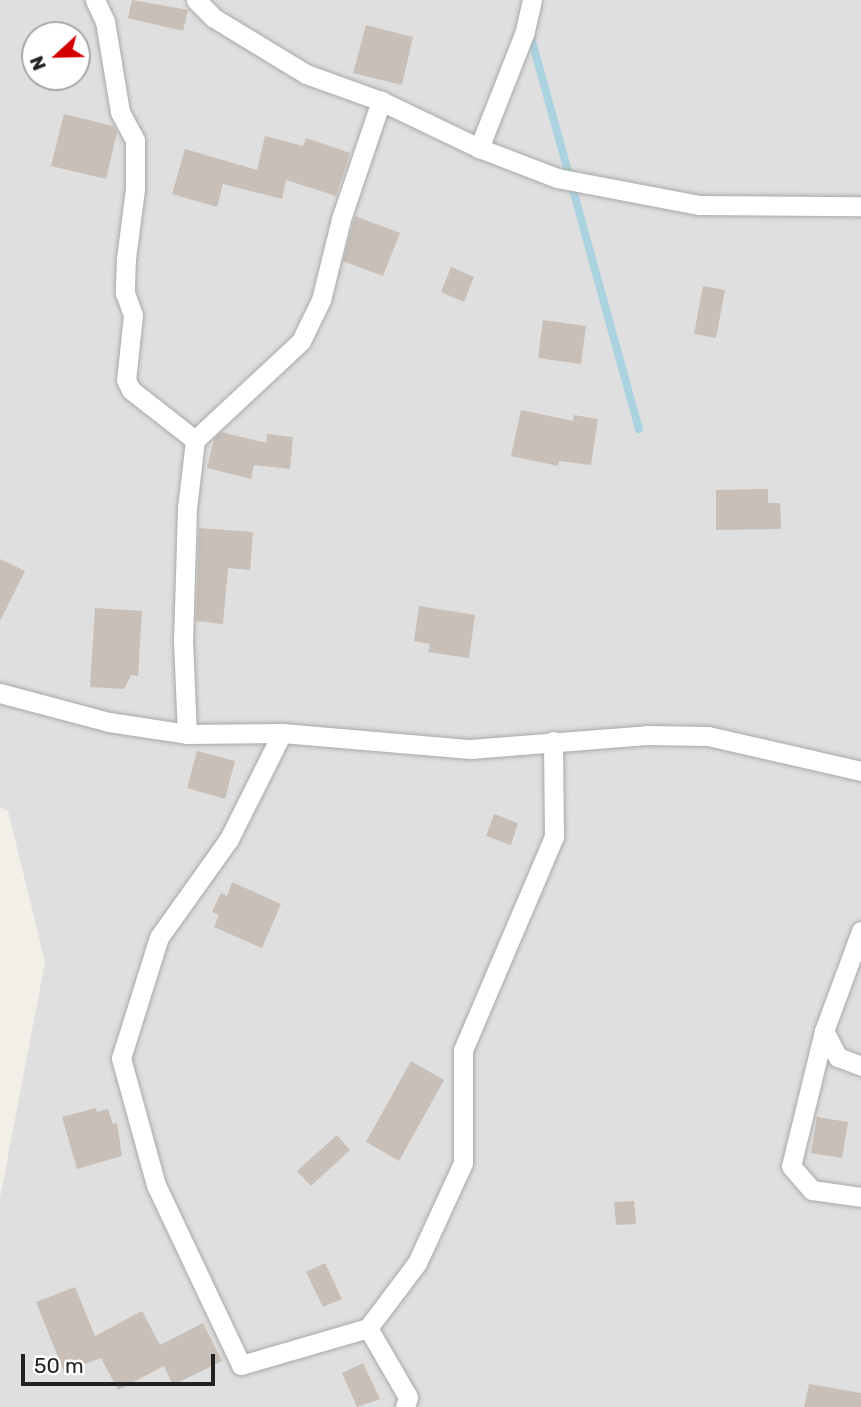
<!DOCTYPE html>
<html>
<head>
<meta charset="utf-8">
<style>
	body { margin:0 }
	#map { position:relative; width:861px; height:1407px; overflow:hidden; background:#f2efe9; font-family:Rubik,sans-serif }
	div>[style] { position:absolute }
	.residential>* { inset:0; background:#e0dfdf }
	.stream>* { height:8px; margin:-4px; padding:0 4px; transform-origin:4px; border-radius:4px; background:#aad3df }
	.building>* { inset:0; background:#c7bfb8 }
	.roads { filter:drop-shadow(0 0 2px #a9a9a9) drop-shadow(0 0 2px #a9a9a9) }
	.street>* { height:19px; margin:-9.5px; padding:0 9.5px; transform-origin:9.5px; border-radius:9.5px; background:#fff }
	span { translate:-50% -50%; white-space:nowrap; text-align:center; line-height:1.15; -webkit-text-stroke:7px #fff; paint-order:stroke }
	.north { position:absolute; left:21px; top:21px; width:70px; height:70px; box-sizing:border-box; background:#fff; border:2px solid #a7a7a7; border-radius:50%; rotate:248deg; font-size:19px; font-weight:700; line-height:28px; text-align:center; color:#222 }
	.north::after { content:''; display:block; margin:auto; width:24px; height:32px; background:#d40000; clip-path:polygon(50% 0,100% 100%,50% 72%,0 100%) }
	.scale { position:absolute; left:21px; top:1354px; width:194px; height:32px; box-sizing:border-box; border:4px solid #222; border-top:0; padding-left:9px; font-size:21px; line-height:24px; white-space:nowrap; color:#222; -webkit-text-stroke:5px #fff; paint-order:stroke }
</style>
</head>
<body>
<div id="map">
	<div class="residential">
		<i style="clip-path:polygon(evenodd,0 0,861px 0,861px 1407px,0 1407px,0 1198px,45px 962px,8px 811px,0 807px,0 0,35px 35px,77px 35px,77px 77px,35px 77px,35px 35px)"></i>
	</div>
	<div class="stream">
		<i style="left:529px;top:30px;width:414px;rotate:74.6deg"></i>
	</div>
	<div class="building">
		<i style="clip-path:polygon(132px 0,188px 10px,183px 31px,128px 18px)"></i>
		<i style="clip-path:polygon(366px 25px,413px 37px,402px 85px,353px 73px)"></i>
		<i style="clip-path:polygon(64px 114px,113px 126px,117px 132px,106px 179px,51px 166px)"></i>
		<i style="clip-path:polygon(265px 136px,303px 146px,306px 138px,350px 153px,336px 196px,286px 180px,282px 199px,223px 184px,217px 207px,172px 194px,185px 149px,257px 170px)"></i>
		<i style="clip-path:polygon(355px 216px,400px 233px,383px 276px,343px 261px)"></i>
		<i style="clip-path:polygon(451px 267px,474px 277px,464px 302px,441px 292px)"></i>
		<i style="clip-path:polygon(703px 286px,725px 290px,716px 338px,694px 334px)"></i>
		<i style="clip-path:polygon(543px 320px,586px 326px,581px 364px,538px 358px)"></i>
		<i style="clip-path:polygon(521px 410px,573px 421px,574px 415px,598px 419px,591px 465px,559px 461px,558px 466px,511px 456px)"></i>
		<i style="clip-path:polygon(221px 432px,266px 443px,267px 434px,293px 437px,290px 469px,254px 465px,251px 479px,207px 468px,214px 439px)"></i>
		<i style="clip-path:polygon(768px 489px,768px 503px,780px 503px,781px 529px,716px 530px,716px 490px)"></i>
		<i style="clip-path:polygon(199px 528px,253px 532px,250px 570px,228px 568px,223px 624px,196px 621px)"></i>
		<i style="clip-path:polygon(0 559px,25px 571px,0 621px)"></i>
		<i style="clip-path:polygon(419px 606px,475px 615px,469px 658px,428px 652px,430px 644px,414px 641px)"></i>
		<i style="clip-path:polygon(95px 608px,142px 611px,138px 676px,131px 675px,124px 689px,90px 687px)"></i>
		<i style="clip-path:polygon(197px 751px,235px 761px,225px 799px,187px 788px)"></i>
		<i style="clip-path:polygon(494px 814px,518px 823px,511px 845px,486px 836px)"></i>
		<i style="clip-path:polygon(232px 882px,281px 904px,262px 948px,214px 927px,219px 915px,212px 912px,221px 893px,227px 896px)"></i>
		<i style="clip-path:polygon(411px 1061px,444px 1080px,399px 1161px,366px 1142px)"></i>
		<i style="clip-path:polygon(96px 1108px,97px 1112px,108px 1109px,113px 1124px,117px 1123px,122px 1156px,77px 1169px,62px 1117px)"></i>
		<i style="clip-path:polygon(817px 1117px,848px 1122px,842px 1158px,811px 1153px)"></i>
		<i style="clip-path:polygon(337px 1135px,350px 1150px,311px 1186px,297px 1171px)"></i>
		<i style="clip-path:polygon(634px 1201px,636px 1224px,616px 1225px,614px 1202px)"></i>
		<i style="clip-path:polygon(325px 1263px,342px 1299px,323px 1307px,306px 1272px)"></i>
		<i style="clip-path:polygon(75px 1287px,95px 1336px,142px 1311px,160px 1345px,203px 1323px,222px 1361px,173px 1385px,164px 1366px,118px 1390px,101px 1358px,64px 1372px,36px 1302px)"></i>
		<i style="clip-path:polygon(363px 1363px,380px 1399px,357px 1407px,342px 1373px)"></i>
		<i style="clip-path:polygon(809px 1384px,861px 1393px,861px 1407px,804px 1407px)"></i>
	</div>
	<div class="roads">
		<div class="street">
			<i style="left:95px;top:0;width:23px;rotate:65deg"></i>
			<i style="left:105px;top:21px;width:92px;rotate:80.6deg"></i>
			<i style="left:120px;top:112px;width:32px;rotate:62deg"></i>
			<i style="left:135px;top:140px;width:49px;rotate:90deg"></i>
			<i style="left:135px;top:189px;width:70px;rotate:97.4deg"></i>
			<i style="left:126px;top:258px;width:35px;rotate:92deg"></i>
			<i style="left:125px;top:293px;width:23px;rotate:70deg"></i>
			<i style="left:133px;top:315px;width:65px;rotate:96.1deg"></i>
			<i style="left:126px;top:380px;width:11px;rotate:63deg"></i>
			<i style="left:131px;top:390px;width:81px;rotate:38deg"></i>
			<i style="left:195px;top:440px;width:68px;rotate:96.7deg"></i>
			<i style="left:187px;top:508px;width:132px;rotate:91.7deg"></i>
			<i style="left:183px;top:640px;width:94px;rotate:87.6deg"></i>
			<i style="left:196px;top:0;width:25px;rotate:45deg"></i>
			<i style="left:214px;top:18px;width:108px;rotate:31.3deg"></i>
			<i style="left:306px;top:74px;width:80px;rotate:19.8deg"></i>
			<i style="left:381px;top:101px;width:109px;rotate:25.6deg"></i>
			<i style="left:532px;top:0;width:35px;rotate:103deg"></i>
			<i style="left:524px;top:34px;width:123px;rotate:111.5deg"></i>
			<i style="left:479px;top:148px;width:84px;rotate:21deg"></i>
			<i style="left:557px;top:178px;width:145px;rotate:10.8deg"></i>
			<i style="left:699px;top:205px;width:162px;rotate:0.4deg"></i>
			<i style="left:195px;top:440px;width:145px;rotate:-43deg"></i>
			<i style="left:301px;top:341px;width:46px;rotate:-64deg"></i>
			<i style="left:321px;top:300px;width:83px;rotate:-76.1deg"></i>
			<i style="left:341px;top:219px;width:125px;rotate:-71.3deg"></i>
			<i style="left:0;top:693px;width:113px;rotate:14.9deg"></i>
			<i style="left:109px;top:722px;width:79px;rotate:8.7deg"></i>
			<i style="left:187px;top:734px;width:95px;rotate:-0.6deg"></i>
			<i style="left:282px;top:733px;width:189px;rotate:4.9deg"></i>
			<i style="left:470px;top:749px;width:177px;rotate:-4.5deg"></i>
			<i style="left:646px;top:735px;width:62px;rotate:0.9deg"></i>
			<i style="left:708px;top:736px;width:157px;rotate:12.9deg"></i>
			<i style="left:282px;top:733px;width:119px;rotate:116.6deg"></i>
			<i style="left:229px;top:839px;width:120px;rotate:125.5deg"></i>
			<i style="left:159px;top:937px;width:127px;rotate:107.4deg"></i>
			<i style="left:121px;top:1058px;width:132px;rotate:74.6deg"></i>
			<i style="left:156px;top:1185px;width:199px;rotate:64.7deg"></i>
			<i style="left:241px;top:1365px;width:132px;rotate:-16.2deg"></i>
			<i style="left:861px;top:931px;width:107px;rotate:110.3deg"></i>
			<i style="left:824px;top:1031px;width:30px;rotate:62deg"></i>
			<i style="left:838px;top:1057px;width:25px;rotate:21deg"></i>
			<i style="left:824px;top:1031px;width:139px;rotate:103.7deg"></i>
			<i style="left:791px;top:1166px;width:32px;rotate:49deg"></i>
			<i style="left:812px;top:1190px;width:49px;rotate:8.1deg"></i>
			<i style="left:405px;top:1407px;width:10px;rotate:-73deg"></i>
			<i style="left:408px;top:1397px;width:80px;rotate:-120.1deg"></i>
			<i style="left:368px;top:1328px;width:81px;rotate:-53deg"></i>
			<i style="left:417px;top:1263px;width:110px;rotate:-65.3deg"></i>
			<i style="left:463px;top:1163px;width:113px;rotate:-90deg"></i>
			<i style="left:463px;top:1050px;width:232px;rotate:-66.9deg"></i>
			<i style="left:554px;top:837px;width:96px;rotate:-90.6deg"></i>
		</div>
	</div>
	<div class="north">N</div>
	<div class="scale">50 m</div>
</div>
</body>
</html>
